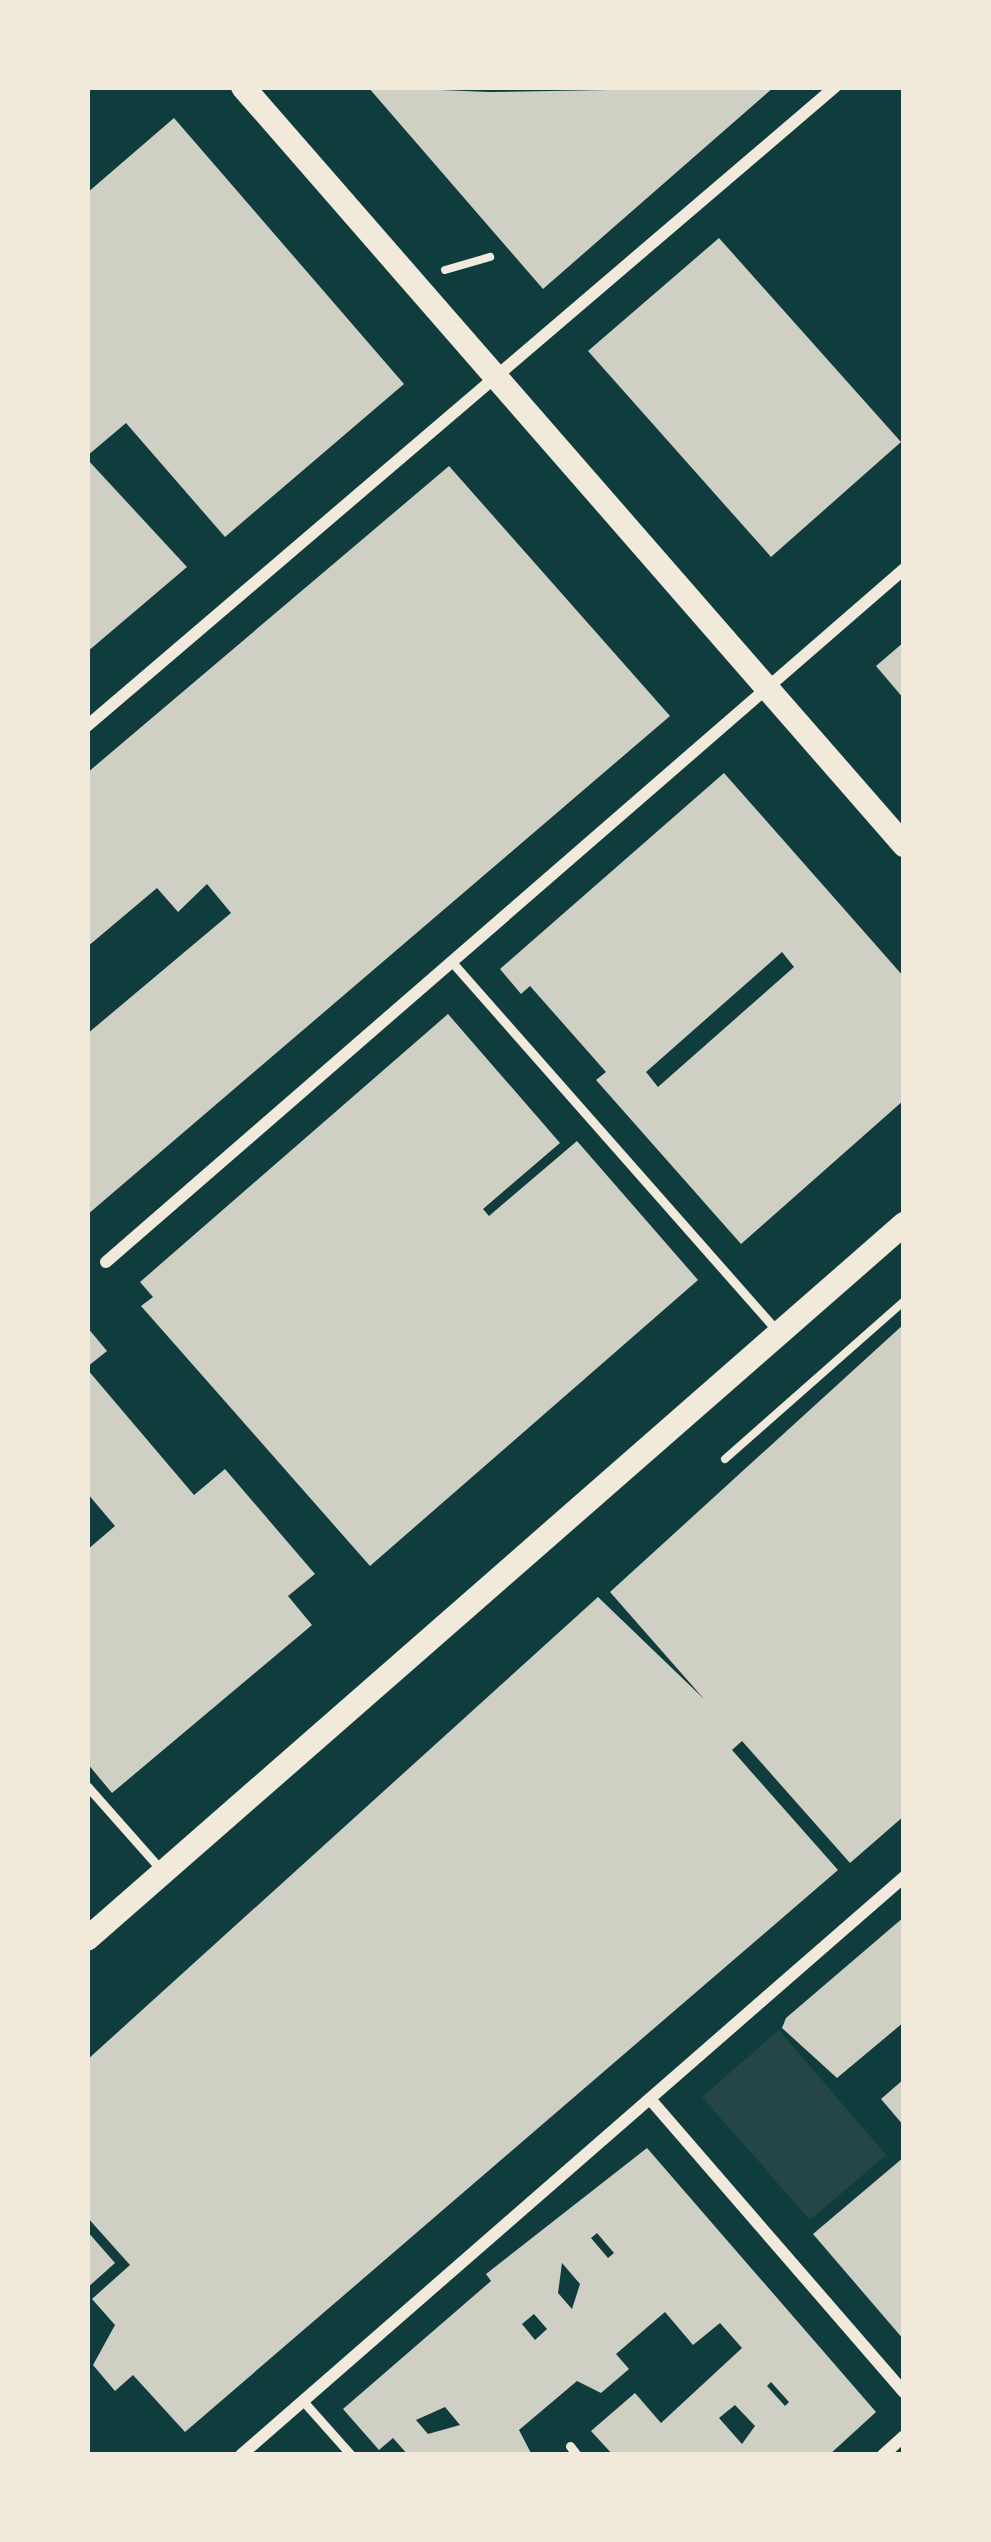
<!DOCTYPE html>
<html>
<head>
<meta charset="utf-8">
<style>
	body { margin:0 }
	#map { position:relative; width:991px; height:2542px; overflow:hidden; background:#0f3d3e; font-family:Merriweather,serif }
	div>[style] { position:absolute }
	.green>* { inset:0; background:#244646 }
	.building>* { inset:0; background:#cfcfc3 }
	.path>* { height:8px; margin:-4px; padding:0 4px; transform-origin:4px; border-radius:4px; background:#f1e9da }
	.service>* { height:9px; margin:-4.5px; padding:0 4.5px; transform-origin:4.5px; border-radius:4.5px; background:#f1e9da }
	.minor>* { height:12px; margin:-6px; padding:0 6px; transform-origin:6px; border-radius:6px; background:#f1e9da }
	.secondary>* { height:24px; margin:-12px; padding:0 12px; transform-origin:12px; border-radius:12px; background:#f1e9da }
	span { translate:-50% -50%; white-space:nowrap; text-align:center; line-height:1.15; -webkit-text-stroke:12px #f1e9da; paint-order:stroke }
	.frame { position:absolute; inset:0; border:90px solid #f1e9da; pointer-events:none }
</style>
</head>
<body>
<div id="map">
	<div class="green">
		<i style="clip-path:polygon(779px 2030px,886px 2155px,810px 2220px,702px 2097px)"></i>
	</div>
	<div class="building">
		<i style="clip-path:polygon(368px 87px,489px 92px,774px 87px,543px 289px)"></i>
		<i style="clip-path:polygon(174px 118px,404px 384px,225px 537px,126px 423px,87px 456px,87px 193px)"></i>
		<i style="clip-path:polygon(719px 238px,901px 442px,771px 557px,588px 351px)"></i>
		<i style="clip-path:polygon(87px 459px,187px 567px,87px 652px)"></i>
		<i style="clip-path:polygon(449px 466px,670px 716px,87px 1215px,87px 1034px,231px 913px,207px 884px,178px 912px,157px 888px,87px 947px,87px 773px)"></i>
		<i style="clip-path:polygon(904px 642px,904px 699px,876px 666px)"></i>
		<i style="clip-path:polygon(evenodd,724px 773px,904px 977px,904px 1100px,741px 1244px,596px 1080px,606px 1072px,530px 986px,521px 994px,500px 969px,724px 773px,782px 952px,794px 967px,658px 1087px,646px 1072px,782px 952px)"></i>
		<i style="clip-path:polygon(448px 1014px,560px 1143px,483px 1209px,489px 1216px,577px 1141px,698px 1280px,370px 1566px,141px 1306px,153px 1297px,140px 1282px)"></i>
		<i style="clip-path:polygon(904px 1324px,904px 1816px,850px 1863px,742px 1741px,732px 1750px,838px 1870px,185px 2432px,133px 2375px,115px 2391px,93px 2365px,115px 2325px,92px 2299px,130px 2265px,87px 2217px,87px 2060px,598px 1597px,704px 1699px,610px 1592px)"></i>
		<i style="clip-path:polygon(87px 1327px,107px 1351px,87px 1367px)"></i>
		<i style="clip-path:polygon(87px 1369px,194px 1495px,225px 1469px,315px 1574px,288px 1596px,312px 1625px,112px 1793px,87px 1763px,87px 1550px,115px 1526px,87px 1493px)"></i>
		<i style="clip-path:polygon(904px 1917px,904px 2022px,837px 2078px,782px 2028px,786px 2018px)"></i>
		<i style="clip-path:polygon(904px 2079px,904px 2126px,881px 2099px)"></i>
		<i style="clip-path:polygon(evenodd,647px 2148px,876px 2412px,829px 2455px,613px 2455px,591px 2431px,635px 2393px,661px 2423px,742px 2348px,720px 2323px,693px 2345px,665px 2312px,616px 2354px,629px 2369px,601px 2393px,577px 2381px,519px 2430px,532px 2455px,408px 2455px,393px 2438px,379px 2450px,343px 2409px,491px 2281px,486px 2274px,647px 2148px,597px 2233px,614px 2253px,608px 2258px,591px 2238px,597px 2233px,647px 2148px,562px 2263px,580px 2284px,572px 2309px,558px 2293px,562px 2263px,647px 2148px,534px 2314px,547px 2329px,535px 2340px,522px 2324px,534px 2314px,647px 2148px,771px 2382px,789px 2402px,785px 2406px,767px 2386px,771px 2382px,647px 2148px,735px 2405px,755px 2426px,742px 2444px,719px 2418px,735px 2405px,647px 2148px,445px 2407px,460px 2425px,428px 2434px,416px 2420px,445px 2407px)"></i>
		<i style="clip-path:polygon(904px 2157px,904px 2340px,813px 2234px)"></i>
		<i style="clip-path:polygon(87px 2231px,115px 2263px,87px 2288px)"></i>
	</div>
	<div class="path">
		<i style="left:445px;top:270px;width:47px;rotate:-16.1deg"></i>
		<i style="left:725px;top:1459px;width:239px;rotate:-41.4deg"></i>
	</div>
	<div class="service">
		<i style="left:451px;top:961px;width:491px;rotate:48.6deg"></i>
		<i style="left:87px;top:1786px;width:115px;rotate:48.5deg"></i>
		<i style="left:303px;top:2401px;width:72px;rotate:48.4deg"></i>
		<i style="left:570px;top:2446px;width:11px;rotate:52deg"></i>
	</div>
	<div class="minor">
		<i style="left:87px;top:726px;width:984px;rotate:-40.51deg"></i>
		<i style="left:106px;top:1262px;width:1057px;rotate:-40.97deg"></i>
		<i style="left:650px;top:2099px;width:388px;rotate:49.1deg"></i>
		<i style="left:241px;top:2455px;width:880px;rotate:-41.08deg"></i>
		<i style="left:883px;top:2455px;width:28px;rotate:-42deg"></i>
	</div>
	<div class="secondary">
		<i style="left:243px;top:87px;width:1006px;rotate:48.91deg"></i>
		<i style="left:87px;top:1939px;width:1086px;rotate:-41.19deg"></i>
	</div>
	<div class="frame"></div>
</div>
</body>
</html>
